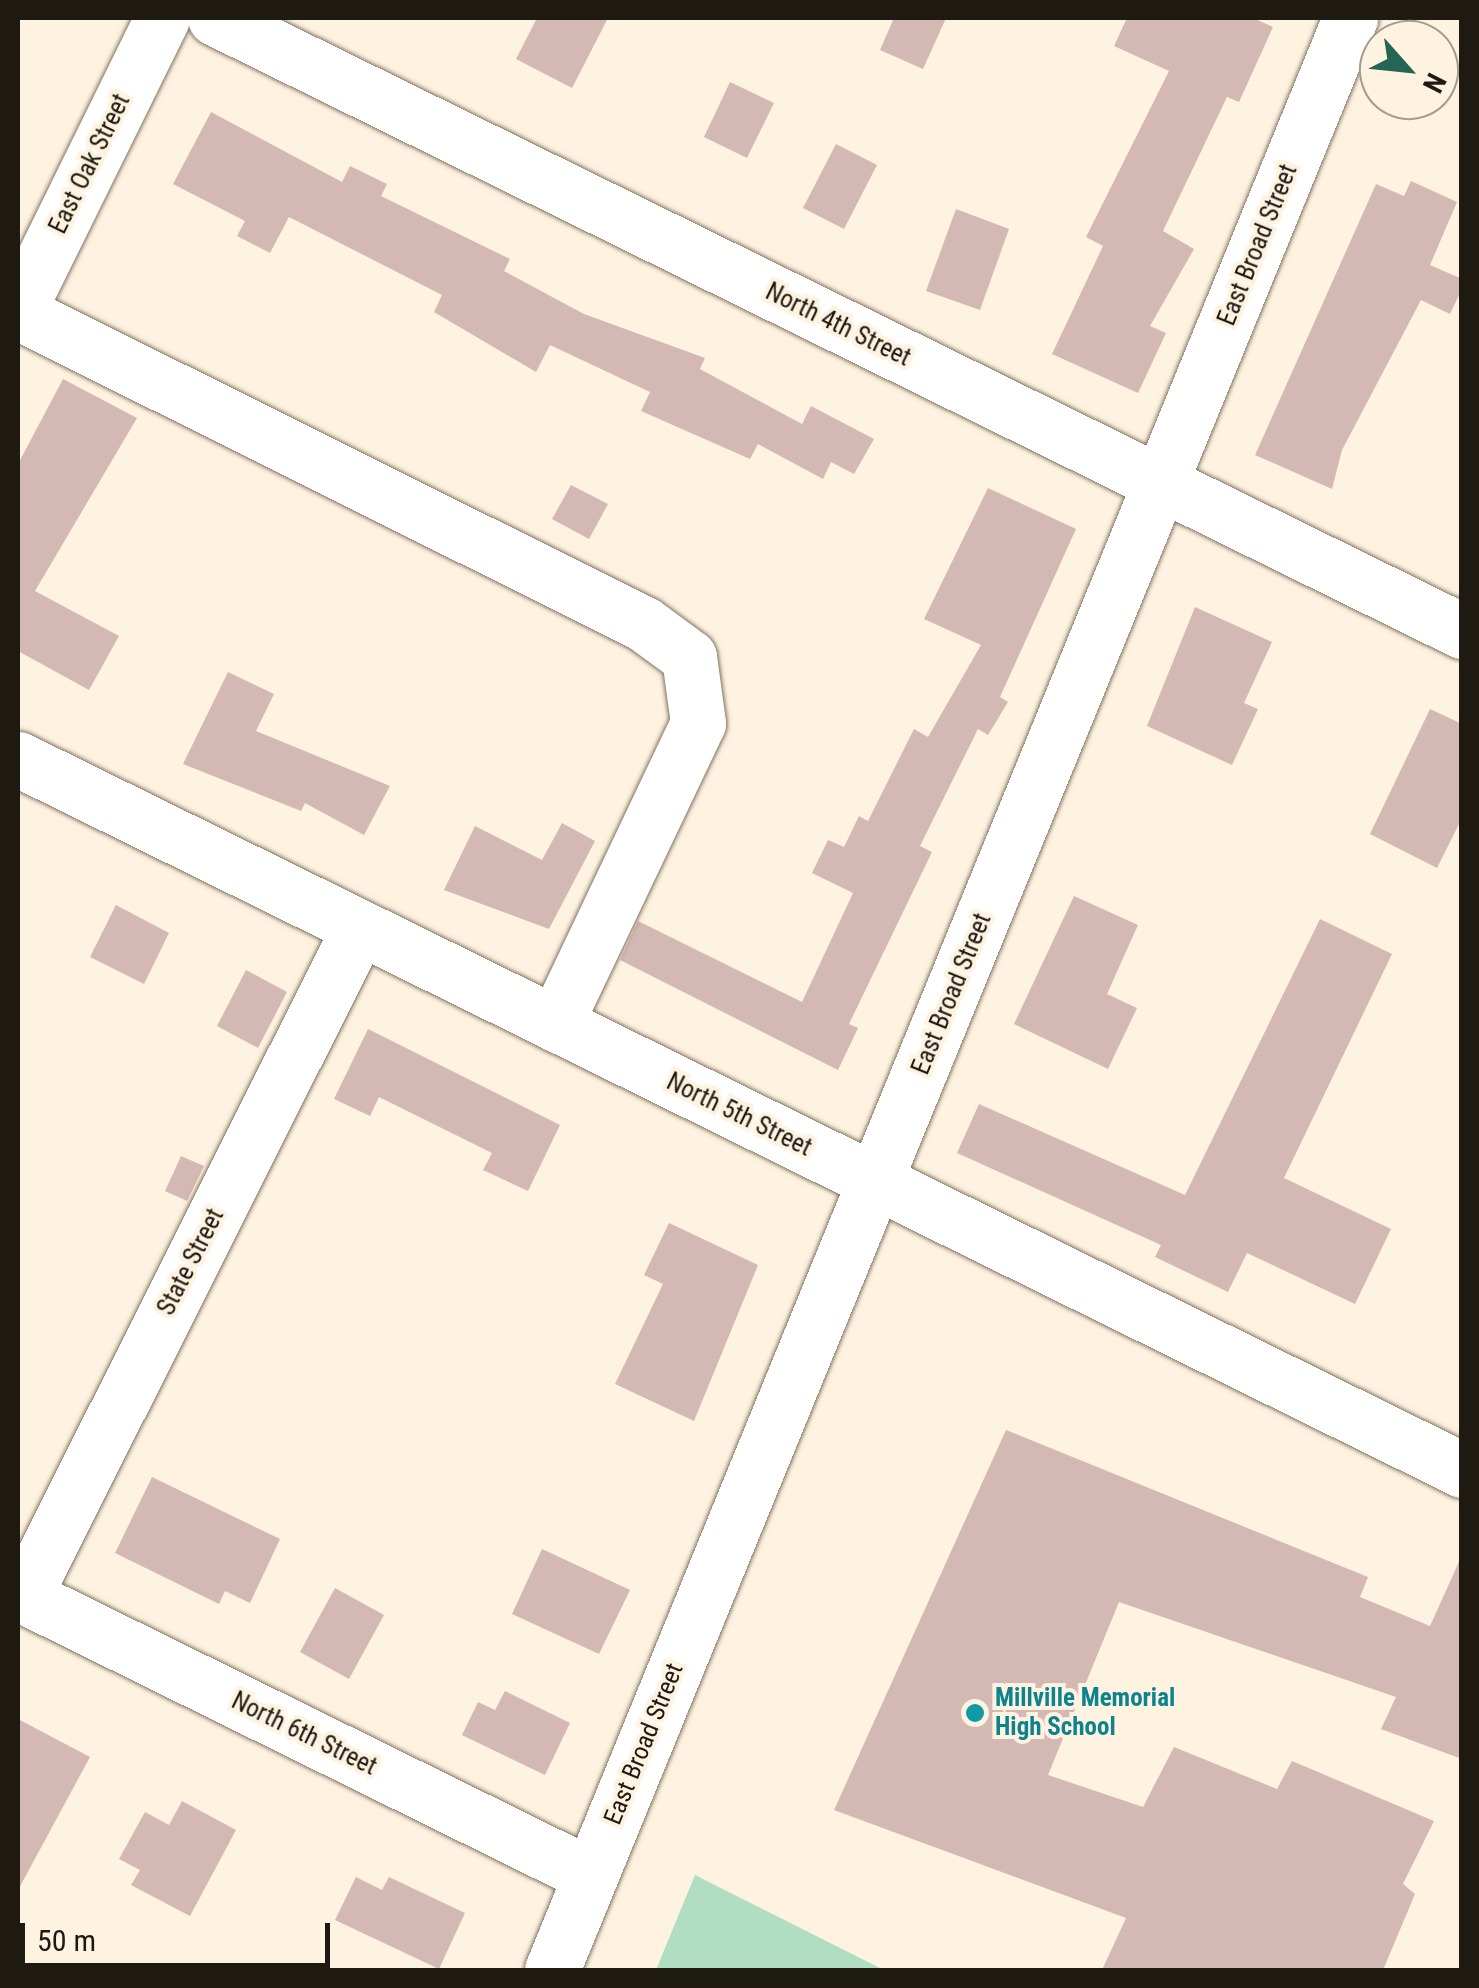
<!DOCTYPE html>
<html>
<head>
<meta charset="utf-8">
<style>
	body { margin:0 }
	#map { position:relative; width:1479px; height:1988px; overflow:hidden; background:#fef2e1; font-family:"Roboto Condensed",sans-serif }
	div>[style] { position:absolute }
	.green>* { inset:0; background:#b1ddc3 }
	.building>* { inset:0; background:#d4b8b4 }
	.roads { filter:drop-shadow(0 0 2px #817460) drop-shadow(0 0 2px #817460) }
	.minor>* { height:55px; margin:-27.5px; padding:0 27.5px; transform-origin:27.5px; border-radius:27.5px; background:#fff }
	.major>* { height:55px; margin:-27.5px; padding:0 27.5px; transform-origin:27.5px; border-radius:27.5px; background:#fff }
	.dots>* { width:28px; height:28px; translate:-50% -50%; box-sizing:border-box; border:5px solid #fef2e1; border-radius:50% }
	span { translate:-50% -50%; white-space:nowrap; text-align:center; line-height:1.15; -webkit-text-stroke:8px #fef2e1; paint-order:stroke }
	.street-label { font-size:25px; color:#1e1911 }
	.culture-label { font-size:25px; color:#0d838f; font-weight:700 }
	.left { translate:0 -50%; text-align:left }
	.frame { position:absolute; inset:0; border:20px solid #1e1911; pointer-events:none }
	.north { position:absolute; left:1359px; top:20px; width:100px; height:100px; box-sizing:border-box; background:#fef2e1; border:2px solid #a49b8e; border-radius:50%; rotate:117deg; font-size:28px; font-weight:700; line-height:40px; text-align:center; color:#1e1911 }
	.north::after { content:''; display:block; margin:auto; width:35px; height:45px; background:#256553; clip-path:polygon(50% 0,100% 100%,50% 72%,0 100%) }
	.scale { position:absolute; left:20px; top:1923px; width:310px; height:45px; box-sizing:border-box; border:5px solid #1e1911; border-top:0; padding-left:12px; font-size:30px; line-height:35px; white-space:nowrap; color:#1e1911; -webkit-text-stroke:8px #fef2e1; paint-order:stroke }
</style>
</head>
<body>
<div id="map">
	<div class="green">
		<i style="clip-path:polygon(695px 1875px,884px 1970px,656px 1970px)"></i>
	</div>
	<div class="building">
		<i style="clip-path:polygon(537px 18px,608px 18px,572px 88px,516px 59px)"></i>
		<i style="clip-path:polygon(894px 18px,946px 18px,923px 69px,880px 50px)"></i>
		<i style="clip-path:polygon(1127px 18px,1253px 18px,1273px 27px,1239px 102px,1227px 97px,1163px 231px,1194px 249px,1150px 326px,1166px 333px,1138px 393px,1052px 354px,1103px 246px,1086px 237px,1169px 71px,1114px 46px)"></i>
		<i style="clip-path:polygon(730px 82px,774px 103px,747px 158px,704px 137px)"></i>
		<i style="clip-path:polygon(211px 112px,342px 182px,350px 166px,387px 184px,381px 196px,510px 259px,504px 271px,584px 314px,705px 358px,700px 369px,802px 424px,811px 406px,874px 439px,854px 474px,831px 462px,823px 479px,758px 444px,750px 459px,641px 411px,650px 392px,550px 345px,536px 372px,434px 312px,442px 295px,289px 217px,270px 253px,237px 236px,245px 221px,173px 184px)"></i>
		<i style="clip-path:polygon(836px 144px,877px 165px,844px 229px,803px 208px)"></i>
		<i style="clip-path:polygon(1411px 181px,1457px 202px,1430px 265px,1462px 279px,1462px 289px,1450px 314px,1421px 300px,1342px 450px,1332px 489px,1255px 455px,1376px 184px,1404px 196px)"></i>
		<i style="clip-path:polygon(956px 209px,1009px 229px,980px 310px,926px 291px)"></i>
		<i style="clip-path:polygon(63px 379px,137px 418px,35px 591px,119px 636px,89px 690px,18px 651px,18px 464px)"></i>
		<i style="clip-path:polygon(571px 485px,608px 504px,589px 539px,552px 519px)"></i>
		<i style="clip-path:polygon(988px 488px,1076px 529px,1000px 697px,1008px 702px,988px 735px,978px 729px,920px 846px,932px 852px,849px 1024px,858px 1028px,838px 1070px,620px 960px,638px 921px,802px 1002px,853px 893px,812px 873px,828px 840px,844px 847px,859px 816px,868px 821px,914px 729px,928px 737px,981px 645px,924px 619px)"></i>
		<i style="clip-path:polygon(1195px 607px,1272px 642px,1244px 703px,1258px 709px,1232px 765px,1147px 726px)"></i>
		<i style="clip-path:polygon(228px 672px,274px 694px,256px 731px,390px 786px,364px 835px,305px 803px,301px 811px,183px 764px)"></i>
		<i style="clip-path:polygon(1430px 709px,1462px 724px,1462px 818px,1437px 868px,1370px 834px)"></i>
		<i style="clip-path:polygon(562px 823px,595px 841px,549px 929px,444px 890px,475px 826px,542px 860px)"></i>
		<i style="clip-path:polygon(1074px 896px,1138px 925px,1107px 994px,1137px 1008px,1108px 1069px,1014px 1024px)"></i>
		<i style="clip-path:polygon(116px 905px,169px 933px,144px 984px,90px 957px)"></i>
		<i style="clip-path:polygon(1320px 919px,1392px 954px,1284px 1178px,1391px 1229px,1355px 1304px,1247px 1253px,1228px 1292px,1155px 1257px,1161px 1245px,957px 1153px,979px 1104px,1185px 1195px)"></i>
		<i style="clip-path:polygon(246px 970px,287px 992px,258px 1048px,217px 1026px)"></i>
		<i style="clip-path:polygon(368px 1029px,560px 1125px,528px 1191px,483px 1170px,492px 1153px,379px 1097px,370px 1116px,334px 1099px)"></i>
		<i style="clip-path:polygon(181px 1156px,204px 1166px,187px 1201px,165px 1191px)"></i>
		<i style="clip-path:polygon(669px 1223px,758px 1265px,694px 1421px,615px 1384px,663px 1284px,644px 1275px)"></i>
		<i style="clip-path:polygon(1006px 1430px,1368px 1577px,1360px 1597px,1430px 1626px,1462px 1555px,1462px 1759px,1381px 1729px,1396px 1697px,1119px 1602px,1048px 1775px,1143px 1807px,1174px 1747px,1277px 1789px,1292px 1761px,1434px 1821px,1403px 1884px,1415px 1894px,1383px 1970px,1102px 1970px,1126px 1918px,834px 1810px)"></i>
		<i style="clip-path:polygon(152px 1477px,280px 1539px,250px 1603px,225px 1591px,219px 1604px,115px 1553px)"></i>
		<i style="clip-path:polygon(542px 1549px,630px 1590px,599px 1654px,512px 1614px)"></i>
		<i style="clip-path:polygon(335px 1588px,384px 1615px,349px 1679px,300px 1652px)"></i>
		<i style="clip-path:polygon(505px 1691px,570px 1723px,545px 1775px,462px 1735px,478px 1702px,495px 1710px)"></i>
		<i style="clip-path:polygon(18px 1719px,90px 1757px,18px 1890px)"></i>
		<i style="clip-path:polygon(182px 1801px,236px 1830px,190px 1916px,131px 1885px,140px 1870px,119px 1859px,145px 1812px,169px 1825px)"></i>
		<i style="clip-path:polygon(356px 1877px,382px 1890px,389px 1877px,465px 1913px,439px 1969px,335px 1920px)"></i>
	</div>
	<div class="roads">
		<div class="minor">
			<i style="left:215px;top:18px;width:1390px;rotate:26.18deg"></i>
			<i style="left:18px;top:311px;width:326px;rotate:-63.8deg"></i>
			<i style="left:18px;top:312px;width:699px;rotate:26.49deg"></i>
			<i style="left:644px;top:624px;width:56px;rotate:36.3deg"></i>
			<i style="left:689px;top:657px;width:67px;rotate:82.2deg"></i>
			<i style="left:698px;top:723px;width:333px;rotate:115.4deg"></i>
			<i style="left:18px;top:759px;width:1610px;rotate:26.21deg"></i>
			<i style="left:18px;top:1593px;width:638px;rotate:26.24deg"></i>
			<i style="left:24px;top:1596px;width:747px;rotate:-63.37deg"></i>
		</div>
		<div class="major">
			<i style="left:552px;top:1970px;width:2109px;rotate:-67.76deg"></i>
		</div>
	</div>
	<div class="dots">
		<i style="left:975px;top:1713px;background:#0f9aa8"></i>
	</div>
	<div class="street-label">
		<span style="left:90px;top:164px;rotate:-64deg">East Oak Street</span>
		<span style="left:1258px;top:245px;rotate:-68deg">East Broad Street</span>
		<span style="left:838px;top:325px;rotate:26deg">North 4th Street</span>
		<span style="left:952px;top:994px;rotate:-68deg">East Broad Street</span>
		<span style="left:739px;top:1115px;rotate:26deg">North 5th Street</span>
		<span style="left:191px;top:1262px;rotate:-63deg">State Street</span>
		<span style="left:304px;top:1734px;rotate:26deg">North 6th Street</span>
		<span style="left:644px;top:1744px;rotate:-68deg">East Broad Street</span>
	</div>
	<div class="culture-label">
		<span class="left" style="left:995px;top:1713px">Millville Memorial<br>High School</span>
	</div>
	<div class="frame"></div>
	<div class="north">N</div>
	<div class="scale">50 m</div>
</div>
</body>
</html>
